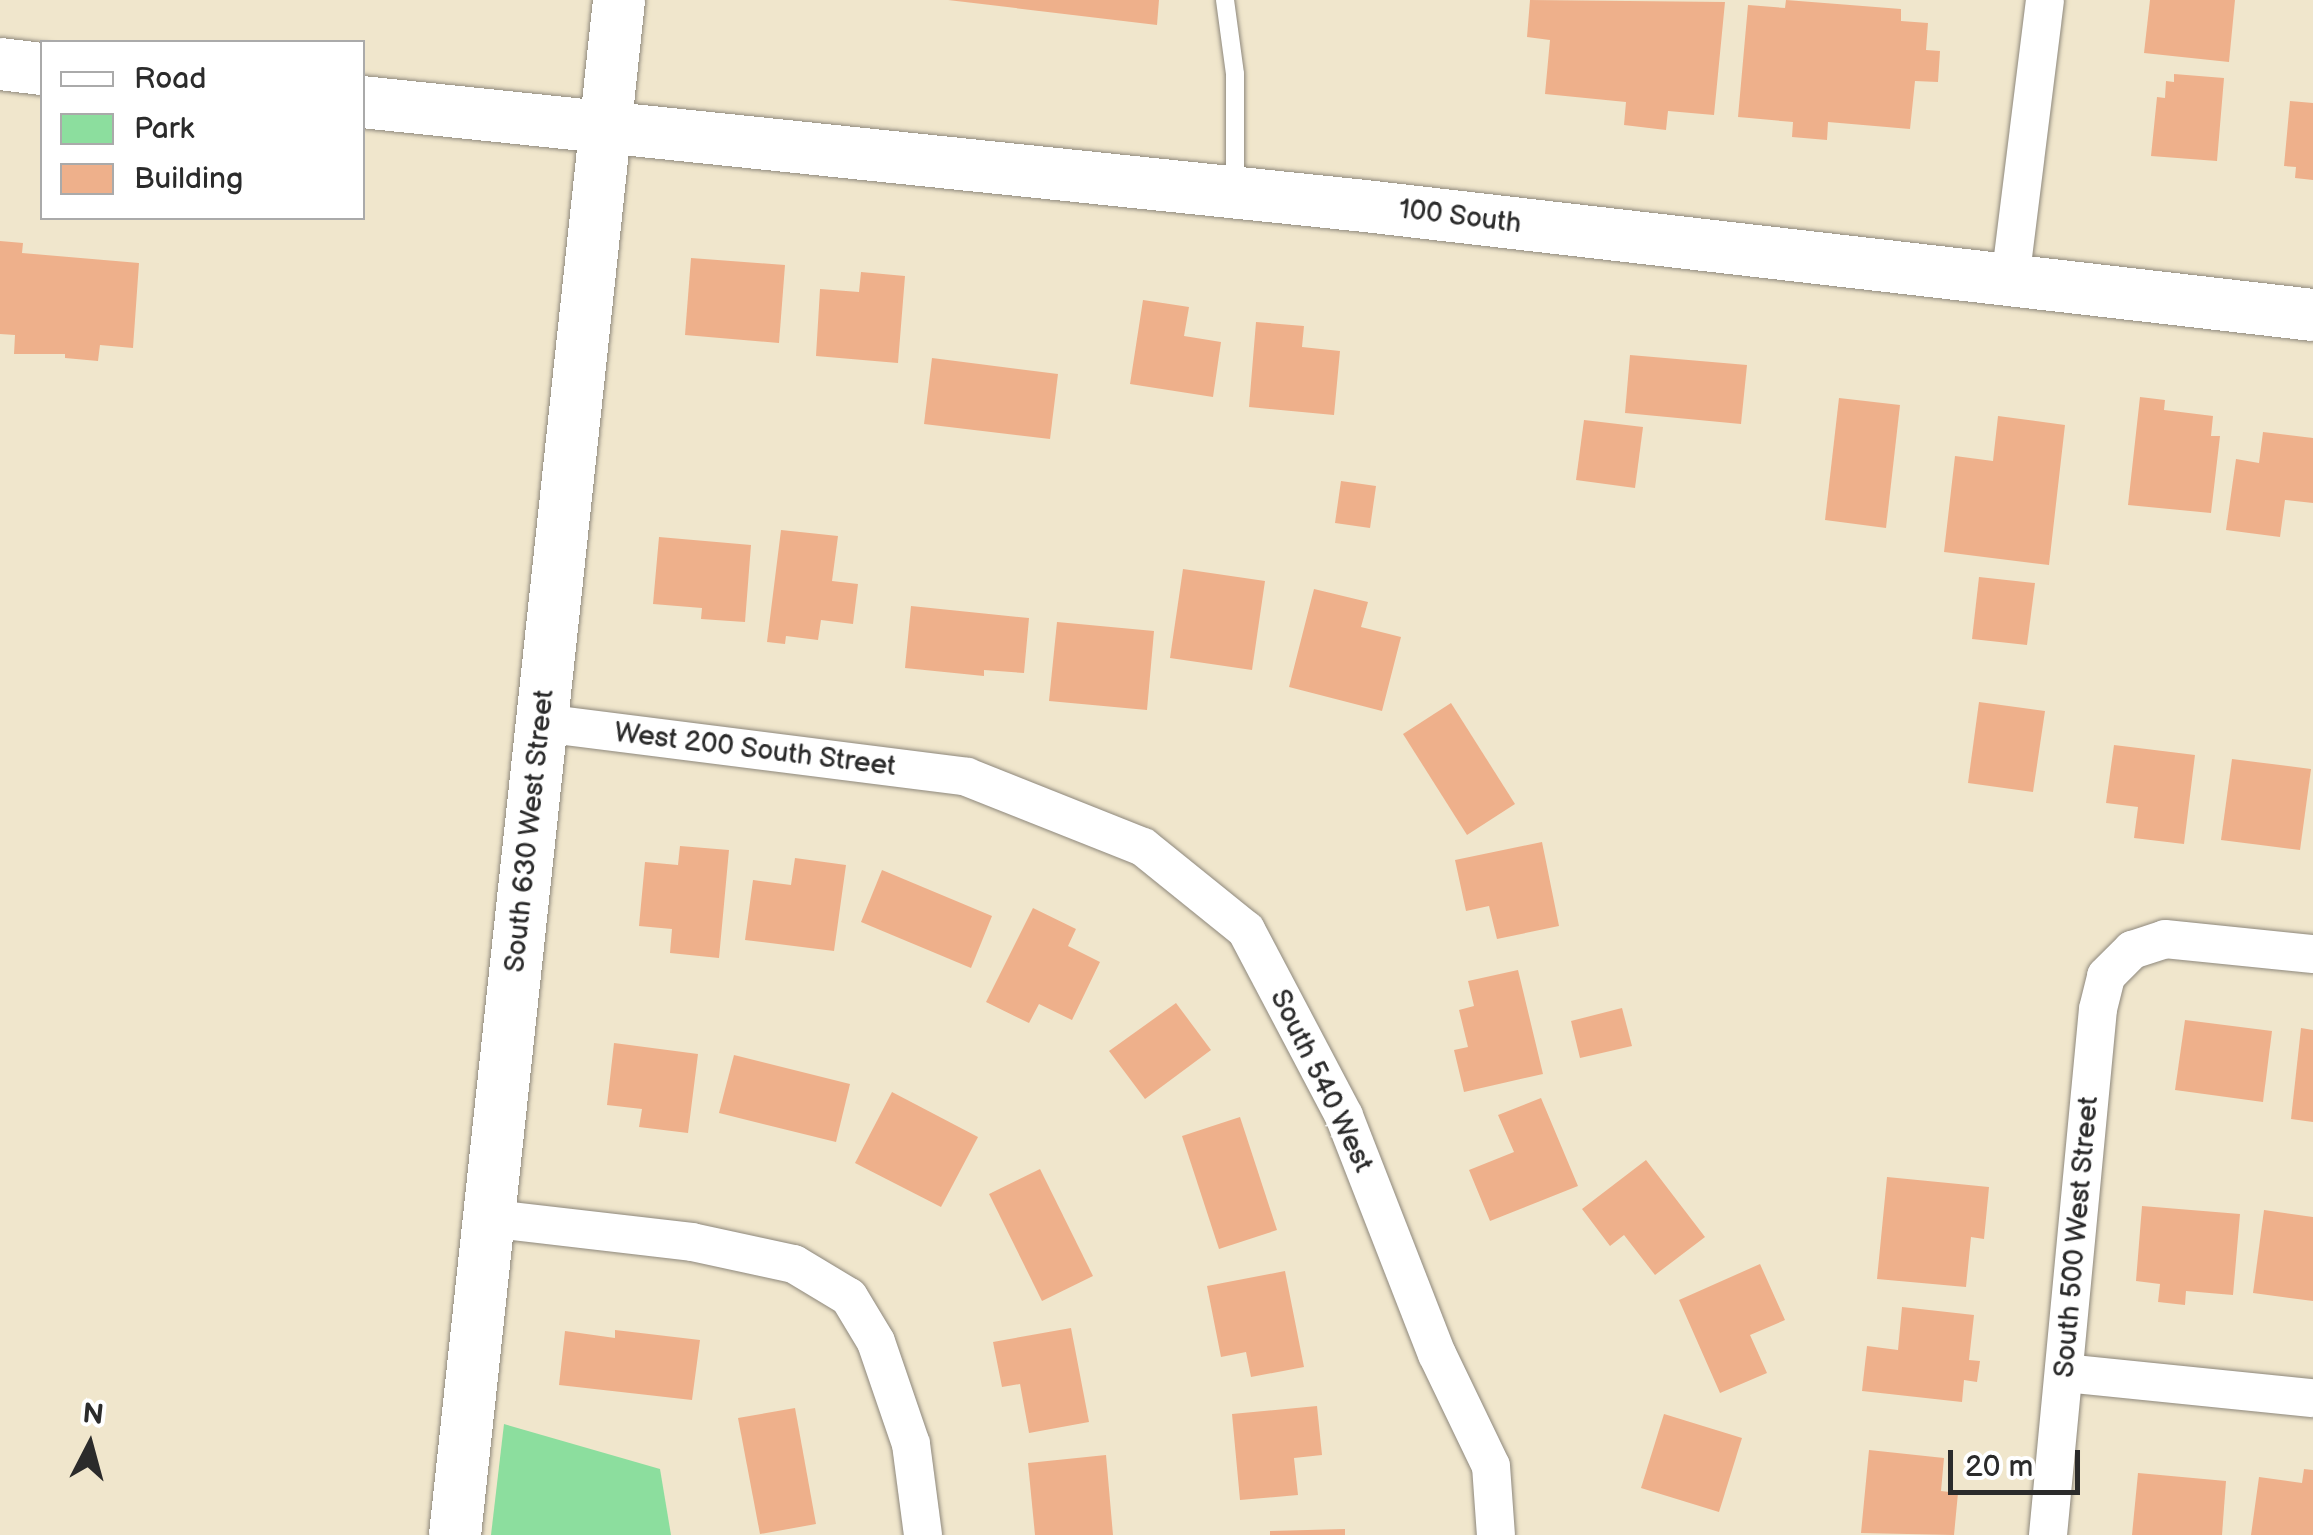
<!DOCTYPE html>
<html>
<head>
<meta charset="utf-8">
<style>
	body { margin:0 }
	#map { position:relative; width:2313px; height:1535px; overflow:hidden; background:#f0e6cc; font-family:"Balsamiq Sans",sans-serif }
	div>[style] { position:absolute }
	.green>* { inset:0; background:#8cde9e }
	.building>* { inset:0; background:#eeb08b }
	.roads { filter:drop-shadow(0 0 2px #8e887c) drop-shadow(0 0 2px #8e887c) }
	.lane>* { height:18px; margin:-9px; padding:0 9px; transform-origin:9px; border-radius:9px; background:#fff }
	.street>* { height:38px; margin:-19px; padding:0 19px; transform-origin:19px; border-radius:19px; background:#fff }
	.secondary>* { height:52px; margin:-26px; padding:0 26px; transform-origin:26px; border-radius:26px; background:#fff }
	span { translate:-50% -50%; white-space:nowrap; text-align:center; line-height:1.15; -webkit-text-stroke:8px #fff; paint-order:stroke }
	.street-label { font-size:28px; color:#2b2b2b }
	.legend { position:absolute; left:40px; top:40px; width:325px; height:180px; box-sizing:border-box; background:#fff; border:2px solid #aaa; margin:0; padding:12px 18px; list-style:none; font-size:30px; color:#2b2b2b }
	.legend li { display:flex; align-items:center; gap:20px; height:50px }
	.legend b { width:50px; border:2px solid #aaa }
	.north { position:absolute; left:40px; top:1395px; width:100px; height:100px; -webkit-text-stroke:8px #fff; paint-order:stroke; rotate:6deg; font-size:28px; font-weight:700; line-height:40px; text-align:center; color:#2b2b2b }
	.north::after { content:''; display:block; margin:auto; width:35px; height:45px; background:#2b2b2b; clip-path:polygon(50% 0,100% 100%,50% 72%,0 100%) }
	.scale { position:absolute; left:1948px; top:1450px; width:132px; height:45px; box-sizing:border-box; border:5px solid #2b2b2b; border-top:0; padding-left:12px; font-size:30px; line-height:35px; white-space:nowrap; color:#2b2b2b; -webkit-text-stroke:8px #fff; paint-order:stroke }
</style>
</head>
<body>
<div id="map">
	<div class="green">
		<i style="clip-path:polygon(504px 1424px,660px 1469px,671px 1535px,491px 1535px)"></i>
	</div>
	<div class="building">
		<i style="clip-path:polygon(948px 0,1159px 0,1157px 25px)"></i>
		<i style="clip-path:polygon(1530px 0,1725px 2px,1714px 115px,1668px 111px,1666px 130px,1624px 125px,1626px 102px,1545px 94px,1550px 40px,1527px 37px)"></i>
		<i style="clip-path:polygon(1786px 0,1901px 9px,1901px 21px,1928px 23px,1926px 50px,1940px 51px,1938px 82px,1915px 81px,1910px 129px,1828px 122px,1827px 140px,1792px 137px,1793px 122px,1738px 117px,1748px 5px,1785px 8px)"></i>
		<i style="clip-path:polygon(2150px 0,2235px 0,2229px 62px,2144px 53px)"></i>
		<i style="clip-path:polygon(2174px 74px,2224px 78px,2217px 161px,2151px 156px,2157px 97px,2165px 98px,2166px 81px,2174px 82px)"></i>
		<i style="clip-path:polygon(2290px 101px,2313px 103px,2313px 180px,2295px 178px,2296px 167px,2284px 166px)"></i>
		<i style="clip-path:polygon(0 241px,23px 243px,22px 253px,139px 263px,133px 348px,100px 345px,98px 361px,65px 358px,65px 354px,14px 354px,15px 335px,0 334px)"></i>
		<i style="clip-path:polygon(691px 258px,785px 265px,779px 343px,685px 335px)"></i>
		<i style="clip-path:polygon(861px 272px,905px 276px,898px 363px,816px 356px,820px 289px,859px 292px)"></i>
		<i style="clip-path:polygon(1143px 300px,1189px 307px,1184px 336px,1221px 342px,1213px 397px,1130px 384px)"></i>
		<i style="clip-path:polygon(1256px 322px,1304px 326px,1302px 347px,1340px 351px,1334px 415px,1249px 407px)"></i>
		<i style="clip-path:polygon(1630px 355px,1747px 365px,1741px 424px,1625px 413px)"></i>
		<i style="clip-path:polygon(932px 358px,1058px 374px,1050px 439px,924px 424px)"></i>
		<i style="clip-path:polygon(2140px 397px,2165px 400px,2164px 410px,2213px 416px,2211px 436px,2220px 436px,2211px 513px,2128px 505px)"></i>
		<i style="clip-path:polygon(1839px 398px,1900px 405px,1886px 528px,1825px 520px)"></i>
		<i style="clip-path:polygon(1998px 416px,2065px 425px,2049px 565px,1944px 552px,1955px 456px,1993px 461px)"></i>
		<i style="clip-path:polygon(1584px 420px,1643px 427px,1635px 488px,1576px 480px)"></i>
		<i style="clip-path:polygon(2263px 432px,2313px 438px,2313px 503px,2285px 500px,2280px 537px,2226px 530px,2236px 459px,2259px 463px)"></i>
		<i style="clip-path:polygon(1341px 481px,1376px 486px,1370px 528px,1335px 523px)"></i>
		<i style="clip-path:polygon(781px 530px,838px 536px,832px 581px,858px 584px,853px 624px,821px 620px,818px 640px,786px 636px,785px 644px,767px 642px)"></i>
		<i style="clip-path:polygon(659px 537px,751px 545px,745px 622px,701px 619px,702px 608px,653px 604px)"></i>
		<i style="clip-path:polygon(1183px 569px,1265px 581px,1252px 670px,1170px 658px)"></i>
		<i style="clip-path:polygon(1979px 577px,2035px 583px,2027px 645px,1972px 639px)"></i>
		<i style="clip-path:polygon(1314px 589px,1368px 602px,1361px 627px,1401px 637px,1382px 711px,1289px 687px)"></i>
		<i style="clip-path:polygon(911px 606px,1029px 618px,1024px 673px,984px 670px,984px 676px,905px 668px)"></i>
		<i style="clip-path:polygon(1057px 622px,1154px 631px,1147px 710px,1049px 701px)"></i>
		<i style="clip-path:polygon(1979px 702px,2045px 711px,2033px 792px,1968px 783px)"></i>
		<i style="clip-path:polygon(1451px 703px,1515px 804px,1467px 835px,1403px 734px)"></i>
		<i style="clip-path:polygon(2114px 745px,2195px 755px,2184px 844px,2134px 838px,2138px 807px,2106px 803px)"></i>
		<i style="clip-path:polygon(2232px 759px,2311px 769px,2300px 850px,2221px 840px)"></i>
		<i style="clip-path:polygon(1542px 842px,1559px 926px,1497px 939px,1489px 906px,1466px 911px,1455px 860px)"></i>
		<i style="clip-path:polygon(680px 846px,729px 850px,719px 958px,670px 953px,672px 929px,639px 926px,645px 862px,678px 865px)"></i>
		<i style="clip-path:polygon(795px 858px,846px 865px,834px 951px,745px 940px,753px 880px,791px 885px)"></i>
		<i style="clip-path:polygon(882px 870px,992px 916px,971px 968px,861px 922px)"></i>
		<i style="clip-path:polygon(1033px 908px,1076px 929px,1068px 946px,1100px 962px,1072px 1020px,1039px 1004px,1029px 1023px,986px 1002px)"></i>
		<i style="clip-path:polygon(1518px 970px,1543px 1074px,1464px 1092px,1454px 1050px,1468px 1047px,1459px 1010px,1474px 1006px,1468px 981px)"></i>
		<i style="clip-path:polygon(1176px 1003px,1211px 1050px,1145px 1099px,1109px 1051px)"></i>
		<i style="clip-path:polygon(1622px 1008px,1632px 1046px,1580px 1058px,1571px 1021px)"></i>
		<i style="clip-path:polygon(2185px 1020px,2272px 1031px,2263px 1102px,2175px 1090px)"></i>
		<i style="clip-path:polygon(2301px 1028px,2313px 1030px,2313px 1122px,2291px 1119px)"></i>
		<i style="clip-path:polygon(614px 1043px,698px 1054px,688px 1133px,639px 1127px,642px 1109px,607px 1105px)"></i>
		<i style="clip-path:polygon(734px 1055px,850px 1084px,836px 1142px,719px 1113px)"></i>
		<i style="clip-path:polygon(892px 1092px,978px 1137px,941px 1207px,855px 1163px)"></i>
		<i style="clip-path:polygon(1541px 1098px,1578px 1186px,1490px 1221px,1469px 1170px,1514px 1152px,1498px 1115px)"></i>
		<i style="clip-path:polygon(1240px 1117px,1277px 1230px,1219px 1249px,1182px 1136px)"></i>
		<i style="clip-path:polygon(1646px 1160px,1705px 1237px,1655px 1275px,1624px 1235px,1610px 1246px,1582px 1209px)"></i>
		<i style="clip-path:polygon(1040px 1169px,1093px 1276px,1042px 1301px,989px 1194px)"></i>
		<i style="clip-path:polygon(1887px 1177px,1989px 1187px,1984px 1239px,1971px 1237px,1966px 1287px,1877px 1279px)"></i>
		<i style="clip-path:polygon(2142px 1206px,2240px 1214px,2233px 1295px,2186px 1291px,2185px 1305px,2158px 1302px,2160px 1284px,2136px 1281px)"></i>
		<i style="clip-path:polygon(2264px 1210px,2313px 1217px,2313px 1301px,2253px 1293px)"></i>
		<i style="clip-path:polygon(1760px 1264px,1785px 1320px,1750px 1335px,1767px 1373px,1720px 1393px,1679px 1300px)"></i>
		<i style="clip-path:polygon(1285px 1271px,1304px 1367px,1251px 1377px,1246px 1352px,1221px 1357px,1207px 1286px)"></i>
		<i style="clip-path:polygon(1902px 1307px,1974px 1315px,1969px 1360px,1980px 1361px,1977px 1382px,1964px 1380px,1962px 1402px,1862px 1391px,1867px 1346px,1898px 1350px)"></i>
		<i style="clip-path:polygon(1071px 1328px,1089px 1422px,1029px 1433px,1020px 1384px,1002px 1387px,993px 1342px)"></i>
		<i style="clip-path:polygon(615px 1330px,700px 1340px,692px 1400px,559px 1385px,565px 1331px,615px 1338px)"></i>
		<i style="clip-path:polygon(1317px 1406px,1322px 1455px,1294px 1458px,1298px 1495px,1240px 1500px,1232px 1414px)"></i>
		<i style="clip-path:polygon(795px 1408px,816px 1524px,760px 1534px,738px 1418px)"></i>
		<i style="clip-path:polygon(1664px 1414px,1742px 1438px,1719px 1512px,1641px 1488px)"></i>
		<i style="clip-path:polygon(1869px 1450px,1944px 1458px,1941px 1491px,1958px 1493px,1954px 1535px,1861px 1533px)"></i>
		<i style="clip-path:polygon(1106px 1455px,1113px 1535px,1035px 1535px,1028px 1463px)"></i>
		<i style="clip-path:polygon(2304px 1469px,2313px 1470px,2313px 1535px,2251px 1535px,2259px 1477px,2302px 1483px)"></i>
		<i style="clip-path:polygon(2138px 1473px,2226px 1481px,2222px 1535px,2132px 1535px)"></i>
		<i style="clip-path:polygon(1345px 1529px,1345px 1535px,1270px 1535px,1270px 1531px)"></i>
	</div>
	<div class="roads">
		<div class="lane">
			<i style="left:1225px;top:0;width:75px;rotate:82.3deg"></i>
			<i style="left:1235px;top:74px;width:114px;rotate:90deg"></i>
		</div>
		<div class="street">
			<i style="left:2010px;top:281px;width:283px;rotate:-82.9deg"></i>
			<i style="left:542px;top:723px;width:428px;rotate:7.2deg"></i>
			<i style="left:967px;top:777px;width:189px;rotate:21.7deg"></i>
			<i style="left:1143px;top:847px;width:132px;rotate:38.9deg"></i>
			<i style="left:1246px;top:930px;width:210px;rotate:62.2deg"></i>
			<i style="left:1344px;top:1116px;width:256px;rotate:68.7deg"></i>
			<i style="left:1437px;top:1354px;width:124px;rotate:64.3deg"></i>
			<i style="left:1491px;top:1466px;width:69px;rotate:85.9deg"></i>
			<i style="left:486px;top:1218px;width:207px;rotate:6.6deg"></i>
			<i style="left:692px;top:1242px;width:104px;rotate:12.2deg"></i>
			<i style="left:794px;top:1264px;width:64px;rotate:31deg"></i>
			<i style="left:849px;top:1297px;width:52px;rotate:59deg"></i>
			<i style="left:876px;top:1342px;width:108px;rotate:71.1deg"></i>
			<i style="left:911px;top:1444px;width:92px;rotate:82.5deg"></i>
			<i style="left:2065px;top:1373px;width:249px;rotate:5.8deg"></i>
			<i style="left:2048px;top:1535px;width:528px;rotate:-84.57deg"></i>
			<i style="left:2098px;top:1009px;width:34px;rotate:-76deg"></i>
			<i style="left:2106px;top:976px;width:37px;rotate:-45deg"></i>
			<i style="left:2132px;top:950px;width:35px;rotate:-18deg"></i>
			<i style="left:2165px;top:939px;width:149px;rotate:5.8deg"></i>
		</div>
		<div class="secondary">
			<i style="left:0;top:64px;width:42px;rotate:6.8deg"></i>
			<i style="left:362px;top:102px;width:1008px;rotate:5.92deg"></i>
			<i style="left:1365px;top:206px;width:954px;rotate:6.56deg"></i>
			<i style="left:455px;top:1535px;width:1544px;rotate:-83.9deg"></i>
		</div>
	</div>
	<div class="street-label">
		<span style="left:1460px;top:217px;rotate:7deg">100 South</span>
		<span style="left:755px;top:750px;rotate:7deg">West 200 South Street</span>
		<span style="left:530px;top:831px;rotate:-84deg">South 630 West Street</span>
		<span style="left:1321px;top:1081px;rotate:64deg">South 540 West</span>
		<span style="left:2077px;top:1237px;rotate:-85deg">South 500 West Street</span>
	</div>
	<ul class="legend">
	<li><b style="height:12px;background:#fff"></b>Road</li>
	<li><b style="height:28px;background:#8cde9e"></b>Park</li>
	<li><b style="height:28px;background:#eeb08b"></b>Building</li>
	</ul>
	<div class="north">N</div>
	<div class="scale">20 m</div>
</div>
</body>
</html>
